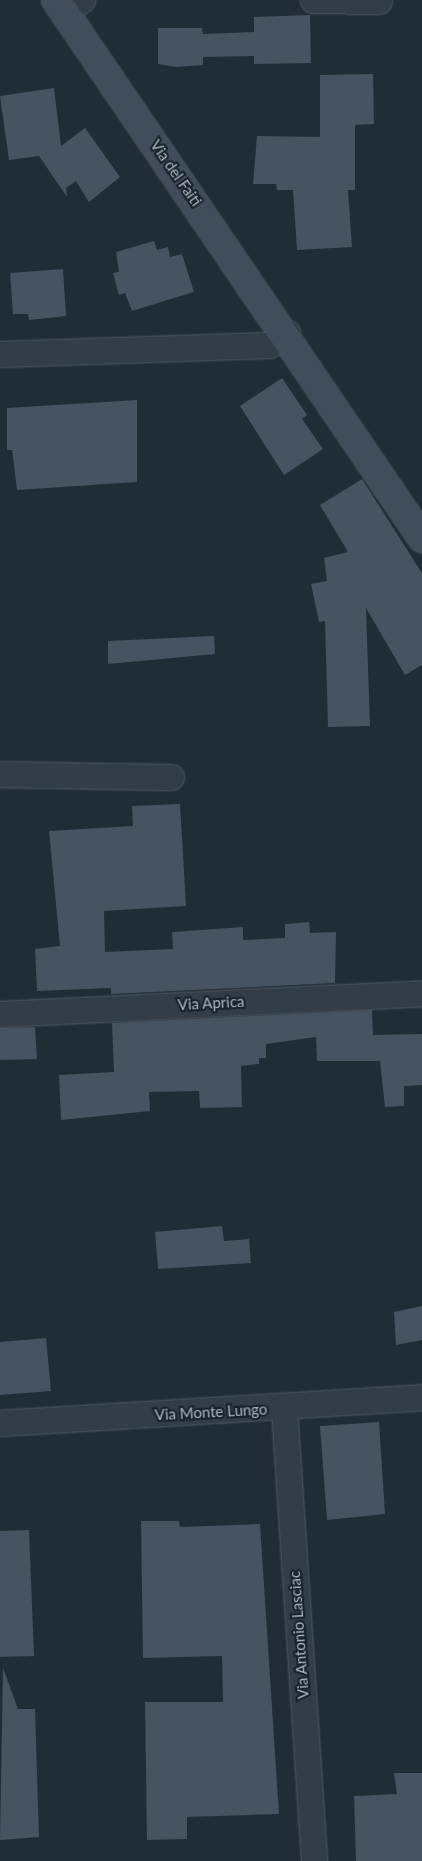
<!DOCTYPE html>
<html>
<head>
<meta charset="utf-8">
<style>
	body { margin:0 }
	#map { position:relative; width:422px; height:1861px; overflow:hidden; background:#202c36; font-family:Lato,sans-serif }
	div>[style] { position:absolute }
	.building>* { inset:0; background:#465360 }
	.roads { filter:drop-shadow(0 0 1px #515b65) drop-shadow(0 0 1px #515b65) }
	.street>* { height:25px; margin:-12.5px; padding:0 12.5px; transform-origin:12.5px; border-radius:12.5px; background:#333d47 }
	.secondary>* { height:28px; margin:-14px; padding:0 14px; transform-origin:14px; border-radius:14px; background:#414d5a }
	span { translate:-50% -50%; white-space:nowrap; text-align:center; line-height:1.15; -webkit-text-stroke:4.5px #19222b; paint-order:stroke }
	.street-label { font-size:15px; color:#adb8c4 }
</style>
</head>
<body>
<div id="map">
	<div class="building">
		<i style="clip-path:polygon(310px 15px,311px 63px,254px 64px,254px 56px,203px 57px,203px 65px,177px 67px,158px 64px,158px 28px,202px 28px,203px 34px,254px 32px,254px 17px)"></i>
		<i style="clip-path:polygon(373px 74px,374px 124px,355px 125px,355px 190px,348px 190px,352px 247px,297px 250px,293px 190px,277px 190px,276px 184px,253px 184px,257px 136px,320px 137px,320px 75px)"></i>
		<i style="clip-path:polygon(54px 88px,61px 146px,85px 128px,120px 177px,89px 202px,76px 181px,66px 188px,67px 197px,39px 156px,9px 160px,0 96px)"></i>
		<i style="clip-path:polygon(154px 241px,157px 250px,168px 247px,170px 257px,182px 254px,194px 292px,132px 311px,125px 293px,119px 295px,113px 273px,119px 272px,116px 252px)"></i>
		<i style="clip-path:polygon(63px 269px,66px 316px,29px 320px,28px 314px,13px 314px,10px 273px)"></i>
		<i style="clip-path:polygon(282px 378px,307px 415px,302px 419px,323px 449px,284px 475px,240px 406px)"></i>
		<i style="clip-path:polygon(137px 400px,137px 482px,17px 490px,12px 450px,7px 450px,7px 408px)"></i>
		<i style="clip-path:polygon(362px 479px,422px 573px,422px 665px,405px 675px,366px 608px,370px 726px,328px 727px,325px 621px,319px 622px,311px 584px,327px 581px,324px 558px,348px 552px,320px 505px)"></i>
		<i style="clip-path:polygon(214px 636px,215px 654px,108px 664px,108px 641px)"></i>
		<i style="clip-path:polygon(180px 804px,186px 906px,104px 911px,105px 952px,173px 949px,172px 932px,243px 927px,243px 940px,285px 938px,285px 924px,309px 922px,310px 933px,336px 932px,335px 983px,111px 994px,111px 988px,37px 991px,35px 949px,60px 946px,49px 831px,133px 826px,132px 806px)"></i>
		<i style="clip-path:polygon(372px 1010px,373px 1035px,422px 1034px,422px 1085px,404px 1086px,404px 1106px,385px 1107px,380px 1061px,317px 1061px,316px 1037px,266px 1044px,266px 1058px,259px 1058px,259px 1064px,241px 1066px,242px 1107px,200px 1108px,199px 1091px,149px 1092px,150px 1111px,61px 1120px,59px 1075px,114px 1072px,112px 1023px)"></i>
		<i style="clip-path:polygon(35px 1027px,37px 1059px,0 1060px,0 1028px)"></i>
		<i style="clip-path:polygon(222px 1226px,224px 1241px,249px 1239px,251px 1263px,158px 1269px,155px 1232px)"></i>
		<i style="clip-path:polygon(422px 1306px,422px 1340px,396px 1345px,394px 1312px)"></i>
		<i style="clip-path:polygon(46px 1338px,51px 1391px,0 1395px,0 1342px)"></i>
		<i style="clip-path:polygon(379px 1422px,385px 1514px,327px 1520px,320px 1426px)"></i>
		<i style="clip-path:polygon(141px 1521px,179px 1521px,180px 1527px,260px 1524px,279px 1814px,187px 1817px,187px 1839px,147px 1840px,145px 1702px,223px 1702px,222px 1656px,143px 1658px)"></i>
		<i style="clip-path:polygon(29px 1530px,34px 1656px,0 1657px,0 1531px)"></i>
		<i style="clip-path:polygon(3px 1668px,18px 1709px,35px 1709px,39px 1837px,0 1840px)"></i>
		<i style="clip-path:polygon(394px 1773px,422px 1773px,422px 1861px,356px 1861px,354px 1796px,397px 1794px)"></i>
	</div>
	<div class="roads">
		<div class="street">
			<i style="left:313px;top:0;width:66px;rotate:0.9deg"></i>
			<i style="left:64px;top:12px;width:22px;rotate:-34deg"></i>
			<i style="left:0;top:354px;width:269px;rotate:-1.9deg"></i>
			<i style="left:269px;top:345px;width:22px;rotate:-34deg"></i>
			<i style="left:0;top:774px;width:171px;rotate:1deg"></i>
			<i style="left:0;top:1014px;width:423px;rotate:-2.8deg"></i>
			<i style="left:284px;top:1408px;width:454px;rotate:86.2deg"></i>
			<i style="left:0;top:1423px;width:423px;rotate:-3.5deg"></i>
		</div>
		<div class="secondary">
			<i style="left:56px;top:0;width:651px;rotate:55.77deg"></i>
		</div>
	</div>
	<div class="street-label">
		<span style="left:176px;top:173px;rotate:55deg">Via del Faiti</span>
		<span style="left:211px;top:1003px;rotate:-3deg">Via Aprica</span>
		<span style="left:211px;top:1412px;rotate:-3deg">Via Monte Lungo</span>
		<span style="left:299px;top:1635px;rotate:-94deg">Via Antonio Lasciac</span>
	</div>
</div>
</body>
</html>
